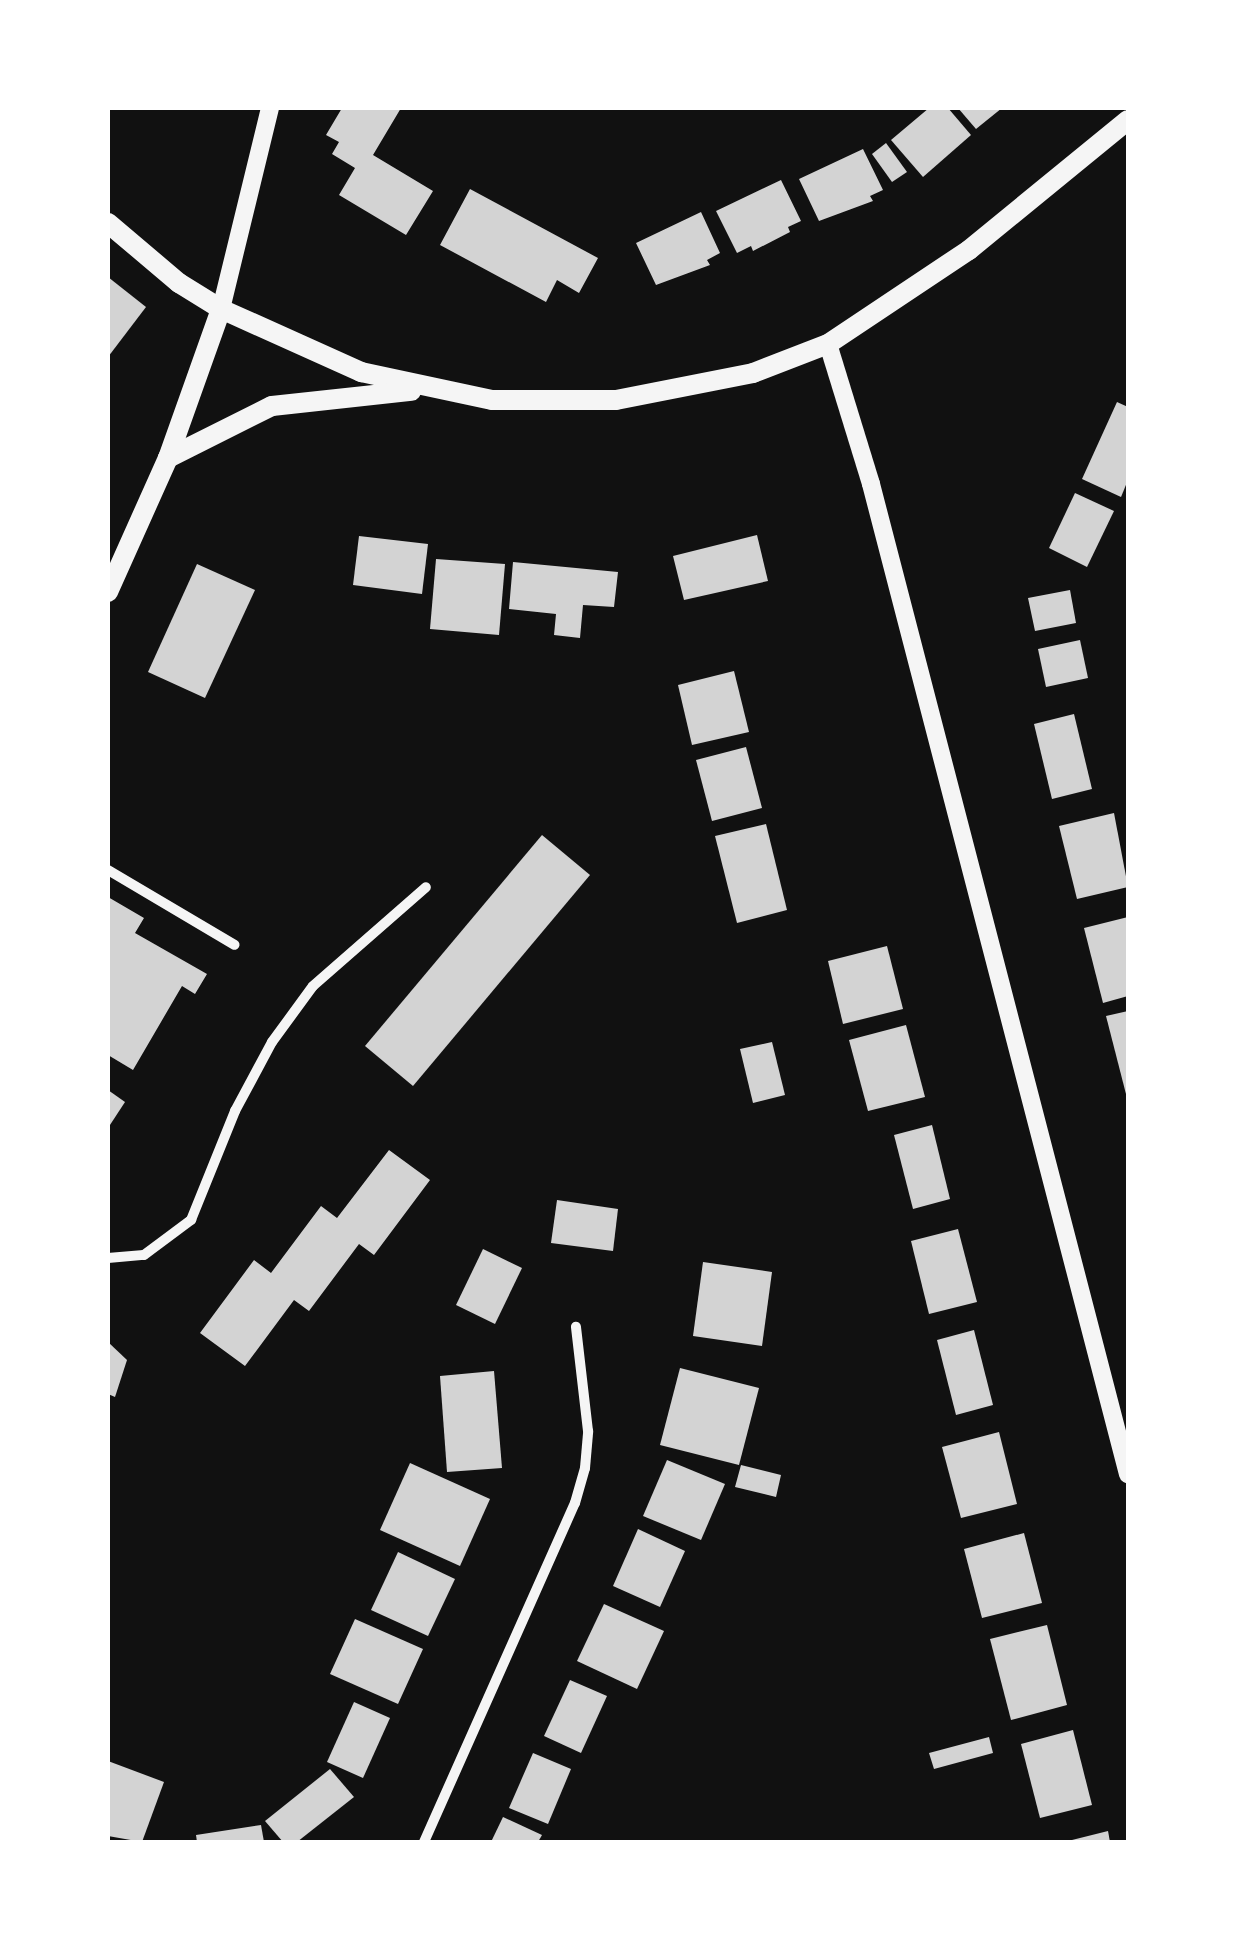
<!DOCTYPE html>
<html>
<head>
<meta charset="utf-8">
<style>
	body { margin:0 }
	#map { position:relative; width:1236px; height:1950px; overflow:hidden; background:#111; font-family:"Roboto Condensed",sans-serif }
	div>[style] { position:absolute }
	.building>* { inset:0; background:#d3d3d3 }
	.minor>* { height:10px; margin:-5px; padding:0 5px; transform-origin:5px; border-radius:5px; background:#f5f5f5 }
	.tertiary>* { height:18px; margin:-9px; padding:0 9px; transform-origin:9px; border-radius:9px; background:#f5f5f5 }
	.secondary>* { height:20px; margin:-10px; padding:0 10px; transform-origin:10px; border-radius:10px; background:#f5f5f5 }
	span { translate:-50% -50%; white-space:nowrap; text-align:center; line-height:1.15; -webkit-text-stroke:10px #fff; paint-order:stroke }
	.frame { position:absolute; inset:0; border:110px solid #fff; pointer-events:none }
</style>
</head>
<body>
<div id="map">
	<div class="building">
		<i style="clip-path:polygon(342px 108px,401px 108px,373px 155px,433px 191px,406px 235px,339px 195px,355px 168px,332px 154px,339px 142px,326px 135px)"></i>
		<i style="clip-path:polygon(929px 108px,948px 108px,971px 135px,923px 177px,891px 140px)"></i>
		<i style="clip-path:polygon(958px 108px,1002px 108px,976px 129px)"></i>
		<i style="clip-path:polygon(886px 143px,907px 172px,892px 182px,872px 154px)"></i>
		<i style="clip-path:polygon(863px 149px,883px 190px,870px 196px,873px 201px,819px 221px,799px 179px)"></i>
		<i style="clip-path:polygon(781px 180px,801px 221px,788px 227px,790px 232px,753px 251px,751px 246px,737px 253px,716px 211px)"></i>
		<i style="clip-path:polygon(470px 189px,598px 258px,579px 293px,557px 280px,546px 302px,440px 245px)"></i>
		<i style="clip-path:polygon(701px 212px,720px 253px,707px 260px,710px 265px,656px 285px,636px 243px)"></i>
		<i style="clip-path:polygon(108px 277px,146px 307px,108px 357px)"></i>
		<i style="clip-path:polygon(1117px 402px,1128px 407px,1128px 480px,1121px 497px,1082px 479px)"></i>
		<i style="clip-path:polygon(1075px 493px,1114px 511px,1087px 567px,1049px 548px)"></i>
		<i style="clip-path:polygon(757px 535px,768px 581px,684px 600px,673px 556px)"></i>
		<i style="clip-path:polygon(359px 536px,428px 544px,422px 594px,353px 585px)"></i>
		<i style="clip-path:polygon(436px 559px,505px 564px,499px 635px,430px 629px)"></i>
		<i style="clip-path:polygon(513px 562px,618px 572px,614px 607px,583px 605px,580px 638px,554px 635px,556px 614px,509px 609px)"></i>
		<i style="clip-path:polygon(197px 564px,255px 590px,205px 698px,148px 672px)"></i>
		<i style="clip-path:polygon(1070px 590px,1076px 623px,1035px 631px,1028px 598px)"></i>
		<i style="clip-path:polygon(1080px 640px,1088px 678px,1046px 687px,1038px 649px)"></i>
		<i style="clip-path:polygon(734px 671px,749px 732px,692px 745px,678px 685px)"></i>
		<i style="clip-path:polygon(1074px 714px,1092px 789px,1052px 799px,1034px 724px)"></i>
		<i style="clip-path:polygon(746px 747px,762px 808px,712px 821px,696px 760px)"></i>
		<i style="clip-path:polygon(1114px 813px,1128px 887px,1077px 899px,1059px 826px)"></i>
		<i style="clip-path:polygon(766px 824px,787px 910px,737px 923px,715px 836px)"></i>
		<i style="clip-path:polygon(542px 835px,590px 875px,413px 1086px,365px 1046px)"></i>
		<i style="clip-path:polygon(108px 897px,144px 918px,135px 933px,207px 974px,195px 994px,182px 986px,133px 1070px,108px 1055px)"></i>
		<i style="clip-path:polygon(1128px 917px,1128px 996px,1103px 1003px,1084px 928px)"></i>
		<i style="clip-path:polygon(887px 946px,903px 1009px,843px 1024px,828px 961px)"></i>
		<i style="clip-path:polygon(1128px 1011px,1128px 1098px,1127px 1098px,1106px 1016px)"></i>
		<i style="clip-path:polygon(906px 1025px,925px 1097px,868px 1111px,849px 1040px)"></i>
		<i style="clip-path:polygon(772px 1042px,785px 1095px,753px 1103px,740px 1049px)"></i>
		<i style="clip-path:polygon(108px 1090px,125px 1102px,108px 1128px)"></i>
		<i style="clip-path:polygon(932px 1125px,950px 1199px,913px 1209px,894px 1135px)"></i>
		<i style="clip-path:polygon(389px 1150px,430px 1180px,374px 1255px,359px 1244px,309px 1311px,294px 1300px,245px 1366px,200px 1333px,254px 1260px,271px 1273px,321px 1206px,337px 1218px)"></i>
		<i style="clip-path:polygon(557px 1200px,618px 1209px,613px 1251px,551px 1243px)"></i>
		<i style="clip-path:polygon(958px 1229px,977px 1302px,929px 1314px,911px 1241px)"></i>
		<i style="clip-path:polygon(483px 1249px,522px 1268px,495px 1324px,456px 1305px)"></i>
		<i style="clip-path:polygon(703px 1262px,772px 1272px,762px 1346px,693px 1336px)"></i>
		<i style="clip-path:polygon(974px 1330px,993px 1405px,956px 1415px,937px 1340px)"></i>
		<i style="clip-path:polygon(108px 1342px,127px 1360px,115px 1397px,108px 1394px)"></i>
		<i style="clip-path:polygon(680px 1368px,759px 1388px,739px 1465px,660px 1445px)"></i>
		<i style="clip-path:polygon(494px 1371px,502px 1468px,447px 1472px,440px 1376px)"></i>
		<i style="clip-path:polygon(999px 1432px,1017px 1504px,961px 1518px,942px 1447px)"></i>
		<i style="clip-path:polygon(667px 1460px,725px 1484px,701px 1540px,643px 1516px)"></i>
		<i style="clip-path:polygon(410px 1463px,490px 1499px,460px 1566px,380px 1530px)"></i>
		<i style="clip-path:polygon(741px 1465px,781px 1475px,776px 1497px,735px 1487px)"></i>
		<i style="clip-path:polygon(638px 1529px,685px 1551px,660px 1607px,613px 1586px)"></i>
		<i style="clip-path:polygon(1024px 1533px,1042px 1603px,982px 1618px,964px 1549px)"></i>
		<i style="clip-path:polygon(398px 1552px,455px 1579px,428px 1636px,371px 1610px)"></i>
		<i style="clip-path:polygon(604px 1604px,664px 1631px,637px 1689px,577px 1661px)"></i>
		<i style="clip-path:polygon(355px 1619px,423px 1649px,398px 1704px,330px 1674px)"></i>
		<i style="clip-path:polygon(1047px 1625px,1067px 1705px,1011px 1720px,990px 1639px)"></i>
		<i style="clip-path:polygon(570px 1680px,607px 1696px,581px 1753px,544px 1736px)"></i>
		<i style="clip-path:polygon(354px 1702px,390px 1718px,363px 1778px,327px 1762px)"></i>
		<i style="clip-path:polygon(1073px 1730px,1092px 1805px,1040px 1818px,1021px 1744px)"></i>
		<i style="clip-path:polygon(989px 1737px,993px 1753px,934px 1769px,929px 1753px)"></i>
		<i style="clip-path:polygon(533px 1753px,571px 1769px,548px 1824px,509px 1808px)"></i>
		<i style="clip-path:polygon(108px 1761px,164px 1782px,142px 1842px,108px 1836px)"></i>
		<i style="clip-path:polygon(330px 1769px,354px 1797px,297px 1842px,283px 1842px,265px 1821px)"></i>
		<i style="clip-path:polygon(503px 1817px,542px 1835px,538px 1842px,491px 1842px)"></i>
		<i style="clip-path:polygon(261px 1825px,264px 1842px,197px 1842px,196px 1835px)"></i>
		<i style="clip-path:polygon(1108px 1831px,1110px 1842px,1068px 1842px,1068px 1841px)"></i>
	</div>
	<div class="minor">
		<i style="left:108px;top:870px;width:147px;rotate:30.6deg"></i>
		<i style="left:108px;top:1258px;width:36px;rotate:-5deg"></i>
		<i style="left:144px;top:1255px;width:59px;rotate:-36.7deg"></i>
		<i style="left:191px;top:1220px;width:118px;rotate:-68deg"></i>
		<i style="left:235px;top:1111px;width:78px;rotate:-61.8deg"></i>
		<i style="left:272px;top:1042px;width:69px;rotate:-53.8deg"></i>
		<i style="left:313px;top:986px;width:150px;rotate:-41.2deg"></i>
		<i style="left:424px;top:1842px;width:371px;rotate:-66deg"></i>
		<i style="left:575px;top:1503px;width:36px;rotate:-74deg"></i>
		<i style="left:585px;top:1468px;width:37px;rotate:-85deg"></i>
		<i style="left:588px;top:1431px;width:105px;rotate:-96.6deg"></i>
	</div>
	<div class="tertiary">
		<i style="left:221px;top:309px;width:207px;rotate:-76.3deg"></i>
		<i style="left:828px;top:344px;width:146px;rotate:72.9deg"></i>
		<i style="left:871px;top:484px;width:1023px;rotate:75.45deg"></i>
	</div>
	<div class="secondary">
		<i style="left:108px;top:223px;width:93px;rotate:40.2deg"></i>
		<i style="left:179px;top:283px;width:49px;rotate:31.8deg"></i>
		<i style="left:221px;top:309px;width:154px;rotate:24.2deg"></i>
		<i style="left:361px;top:372px;width:134px;rotate:12.1deg"></i>
		<i style="left:492px;top:400px;width:124px"></i>
		<i style="left:616px;top:400px;width:140px;rotate:-11.1deg"></i>
		<i style="left:753px;top:373px;width:80px;rotate:-21.1deg"></i>
		<i style="left:828px;top:344px;width:169px;rotate:-33.7deg"></i>
		<i style="left:969px;top:250px;width:205px;rotate:-39.3deg"></i>
		<i style="left:168px;top:458px;width:116px;rotate:-26.6deg"></i>
		<i style="left:272px;top:406px;width:140px;rotate:-6.2deg"></i>
		<i style="left:108px;top:592px;width:147px;rotate:-65.9deg"></i>
		<i style="left:168px;top:458px;width:158px;rotate:-70.4deg"></i>
	</div>
	<div class="frame"></div>
</div>
</body>
</html>
